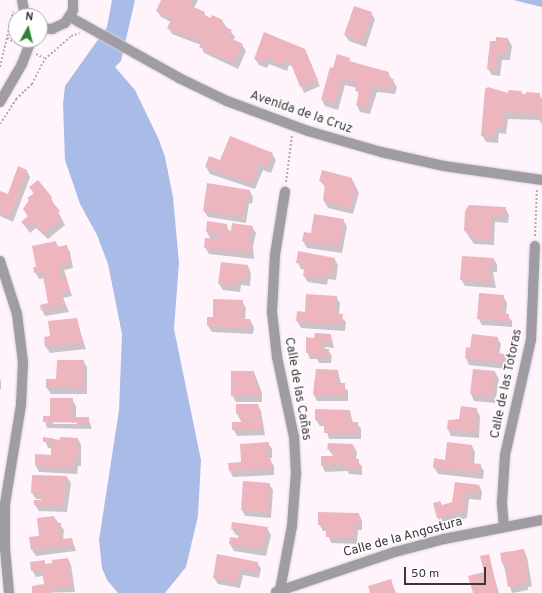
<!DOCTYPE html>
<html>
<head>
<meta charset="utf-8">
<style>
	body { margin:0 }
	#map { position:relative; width:542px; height:593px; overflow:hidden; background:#fff4fc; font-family:Overpass,sans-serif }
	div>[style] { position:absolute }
	.water>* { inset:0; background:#a9bce8 }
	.shadow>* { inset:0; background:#0003 }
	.building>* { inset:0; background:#edb5be }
	.path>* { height:2px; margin-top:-1px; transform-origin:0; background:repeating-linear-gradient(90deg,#b5abb2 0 2px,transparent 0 4px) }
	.roads { filter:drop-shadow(0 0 1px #dcd1d9) drop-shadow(0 0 1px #dcd1d9) }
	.minor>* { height:10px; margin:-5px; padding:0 5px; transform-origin:5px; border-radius:5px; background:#9f9ca4 }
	span { translate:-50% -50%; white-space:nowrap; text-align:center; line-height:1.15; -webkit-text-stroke:3px #fff; paint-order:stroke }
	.street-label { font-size:13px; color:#3b343a }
	.north { position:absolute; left:8px; top:8px; width:40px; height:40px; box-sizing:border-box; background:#fff; border:1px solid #b1aeb0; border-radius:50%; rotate:7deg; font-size:11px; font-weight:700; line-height:16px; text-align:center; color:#3b343a }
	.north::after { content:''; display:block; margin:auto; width:14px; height:18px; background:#298434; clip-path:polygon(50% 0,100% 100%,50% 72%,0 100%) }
	.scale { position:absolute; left:404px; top:567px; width:82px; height:18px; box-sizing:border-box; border:2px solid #3b343a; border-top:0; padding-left:5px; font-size:12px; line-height:14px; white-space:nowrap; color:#3b343a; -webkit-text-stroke:3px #fff; paint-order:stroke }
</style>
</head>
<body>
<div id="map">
	<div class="water">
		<i style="clip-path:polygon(112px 0,135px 0,121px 61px,115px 67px,135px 90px,159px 140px,165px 157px,173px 197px,179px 263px,174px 329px,201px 460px,198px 516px,186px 567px,165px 593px,118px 593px,107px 580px,102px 568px,99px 540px,119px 410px,122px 334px,108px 264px,97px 235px,80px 204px,65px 160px,63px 104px,65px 86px,107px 27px)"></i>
		<i style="clip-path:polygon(514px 0,542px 0,542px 7px,525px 3px)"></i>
	</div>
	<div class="shadow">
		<i style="clip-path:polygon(165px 0,198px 0,194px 8px,204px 13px,207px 18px,222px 21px,235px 37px,233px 40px,242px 45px,246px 51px,238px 69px,204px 53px,201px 45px,172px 34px,168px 28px,171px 22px,161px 17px,157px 11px)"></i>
		<i style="clip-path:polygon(371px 13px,375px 19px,366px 47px,349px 41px,345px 35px)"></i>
		<i style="clip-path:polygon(508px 39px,512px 46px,510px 60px,502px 60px,500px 76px,492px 75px,488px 69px,497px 42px)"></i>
		<i style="clip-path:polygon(304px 49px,320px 86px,304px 93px,293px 67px,289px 65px,287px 71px,269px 64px,267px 68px,259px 65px,255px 59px)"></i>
		<i style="clip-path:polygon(349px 59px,351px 63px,388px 73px,397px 87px,395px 94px,377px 92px,370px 114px,360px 112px,357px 105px,359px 96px,357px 88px,345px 85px,338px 110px,325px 106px,322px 100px,333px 69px)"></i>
		<i style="clip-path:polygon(521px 92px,523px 95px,539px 94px,542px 99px,542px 124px,539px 120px,508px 119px,506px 134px,499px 133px,498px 143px,486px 142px,482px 135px,509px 94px)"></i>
		<i style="clip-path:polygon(272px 154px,276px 160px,271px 173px,263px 170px,255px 189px,210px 174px,206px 167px,220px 162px)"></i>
		<i style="clip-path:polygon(27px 171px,30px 177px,13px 222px,0 216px,0 192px,8px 195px)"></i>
		<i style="clip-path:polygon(352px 179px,359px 193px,353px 214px,328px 208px,324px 201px,326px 188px,320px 181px)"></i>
		<i style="clip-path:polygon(38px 182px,51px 198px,65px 225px,48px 239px,36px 228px,30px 233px,22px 222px,28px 217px,24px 209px,34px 194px,31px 188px)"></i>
		<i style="clip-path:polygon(249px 190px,253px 197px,252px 204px,249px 203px,246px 223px,208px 217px,204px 211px)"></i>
		<i style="clip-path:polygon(505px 208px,509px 215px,508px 223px,495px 222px,494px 245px,474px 244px,465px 231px)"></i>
		<i style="clip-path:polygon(343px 220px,347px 226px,342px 253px,307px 248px,303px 241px,305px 233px,312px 234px)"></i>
		<i style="clip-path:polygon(226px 225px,231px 234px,252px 227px,256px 233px,253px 246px,254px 259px,209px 254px,205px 247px,211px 240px,207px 232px)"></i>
		<i style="clip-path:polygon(55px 242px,59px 247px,66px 246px,70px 252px,73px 268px,64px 270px,72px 296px,63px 298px,69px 312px,45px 316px,42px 310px,49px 304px,44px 278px,39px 279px,35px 272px)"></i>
		<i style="clip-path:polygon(334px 258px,338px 265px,336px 280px,328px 279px,327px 285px,308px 282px,304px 276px,305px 270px,301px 269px,298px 263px)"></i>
		<i style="clip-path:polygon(494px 259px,497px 265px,497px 272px,493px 272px,496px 288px,465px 286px,461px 279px)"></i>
		<i style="clip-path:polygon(248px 266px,251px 273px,250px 286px,241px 285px,240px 292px,223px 290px,219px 284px)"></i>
		<i style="clip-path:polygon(503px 296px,507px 303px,506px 314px,512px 321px,512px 327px,482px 325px,478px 318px)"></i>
		<i style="clip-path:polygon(336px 297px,340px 303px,339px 315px,346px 322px,345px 331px,301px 328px,297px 321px,306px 313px)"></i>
		<i style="clip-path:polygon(242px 301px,246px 308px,245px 320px,250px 320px,254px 327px,253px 334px,212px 332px,208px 326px,214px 318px)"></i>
		<i style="clip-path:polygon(76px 319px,86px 349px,50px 353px,46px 347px,51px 337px)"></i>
		<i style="clip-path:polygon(331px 335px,334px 348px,325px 347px,325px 350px,328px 350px,332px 356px,331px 363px,319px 363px,317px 359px,310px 359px,307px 352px,315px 339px)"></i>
		<i style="clip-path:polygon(497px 338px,501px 344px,499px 355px,504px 355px,508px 362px,507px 369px,469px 365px,466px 358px,467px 349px)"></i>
		<i style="clip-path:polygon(83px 361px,87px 367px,87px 394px,51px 394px,47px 388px)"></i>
		<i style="clip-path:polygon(474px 370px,495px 372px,499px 379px,495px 403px,474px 401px,471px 394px)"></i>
		<i style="clip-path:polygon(338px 371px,341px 384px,348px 391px,348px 401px,317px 401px,314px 395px,314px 381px)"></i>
		<i style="clip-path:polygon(254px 372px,262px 393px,262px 402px,236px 402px,232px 395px)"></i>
		<i style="clip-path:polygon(0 379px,1px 382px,1px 389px,0 389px)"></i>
		<i style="clip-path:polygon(evenodd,72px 399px,76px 406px,76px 418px,88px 418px,92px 429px,47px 428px,44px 417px,51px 417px,72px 399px,53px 422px,77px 422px,77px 424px,53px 424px,53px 422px)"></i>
		<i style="clip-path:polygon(258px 405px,261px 411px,265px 435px,237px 436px,233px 429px,242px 423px,237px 414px)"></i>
		<i style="clip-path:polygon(476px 409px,480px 416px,479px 438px,451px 436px,448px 429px,449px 421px,460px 420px)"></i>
		<i style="clip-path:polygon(350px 411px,353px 423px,357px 423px,361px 429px,361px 439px,329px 439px,325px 426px,320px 426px,316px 420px)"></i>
		<i style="clip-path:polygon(44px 438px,53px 438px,54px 441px,78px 439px,81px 445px,81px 466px,78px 466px,77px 474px,39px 472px,36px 466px,52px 456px,52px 448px,48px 448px)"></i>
		<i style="clip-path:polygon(268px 443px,272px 449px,272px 458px,269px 458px,274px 466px,274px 475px,233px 477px,230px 471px)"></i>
		<i style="clip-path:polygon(353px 445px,357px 452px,356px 460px,362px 466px,362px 475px,349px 474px,347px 471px,325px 472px,322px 465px,334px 457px,328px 449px)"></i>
		<i style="clip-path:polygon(472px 446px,475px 452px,474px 464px,480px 465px,484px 471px,483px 479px,438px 474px,434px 467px)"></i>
		<i style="clip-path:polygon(67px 477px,71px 483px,67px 512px,39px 511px,35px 505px,42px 499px,36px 499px,32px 493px)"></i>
		<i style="clip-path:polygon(456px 483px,479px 485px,482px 492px,481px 500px,469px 499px,467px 518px,441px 524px,438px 518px,442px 506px,453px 503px)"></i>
		<i style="clip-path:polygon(269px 484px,273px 490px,271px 518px,245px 516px,242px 510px)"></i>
		<i style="clip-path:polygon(359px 514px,362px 521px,362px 530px,358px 530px,357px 544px,331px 543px,327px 531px,323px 531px,319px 524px)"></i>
		<i style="clip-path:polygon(54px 517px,64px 530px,63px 540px,72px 539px,76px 551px,36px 556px,32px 550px)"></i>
		<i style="clip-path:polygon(267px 528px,271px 535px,266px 556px,234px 551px,230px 544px,239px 540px,240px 536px,236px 535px,232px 529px)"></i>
		<i style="clip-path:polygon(524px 550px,527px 557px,532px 586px,528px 587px,528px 590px,512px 593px,503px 564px)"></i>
		<i style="clip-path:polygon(488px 555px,499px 593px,474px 593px,485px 573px)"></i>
		<i style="clip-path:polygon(68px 559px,71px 565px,75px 592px,33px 593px,45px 585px,43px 576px,36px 577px,32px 570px,44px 561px,46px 565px)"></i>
		<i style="clip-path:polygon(257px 562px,261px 569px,259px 578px,243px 575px,240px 588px,218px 584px,214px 578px)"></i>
		<i style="clip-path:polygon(391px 581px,396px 593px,371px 593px)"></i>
	</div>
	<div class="building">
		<i style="clip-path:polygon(161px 0,191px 0,189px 5px,205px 12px,204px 15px,211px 18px,212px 15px,223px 20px,221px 25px,232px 30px,228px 37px,243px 44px,234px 63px,199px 47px,202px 41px,167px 28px,172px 18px,156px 11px)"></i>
		<i style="clip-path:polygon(354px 6px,372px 12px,363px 41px,344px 35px)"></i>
		<i style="clip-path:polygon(264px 32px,305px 49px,318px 80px,300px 87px,290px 61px,285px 60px,283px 65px,266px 58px,264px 62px,254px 59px)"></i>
		<i style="clip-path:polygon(496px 37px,508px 38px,507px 54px,498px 54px,497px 70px,487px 69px,490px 41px,496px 41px)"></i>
		<i style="clip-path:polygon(337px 54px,350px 58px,349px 61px,389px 72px,387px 78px,394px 79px,391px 88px,373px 86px,367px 108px,356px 105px,359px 92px,355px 91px,357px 83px,342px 79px,335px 104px,321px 100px,330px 67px,333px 68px)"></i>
		<i style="clip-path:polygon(488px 87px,508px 93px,508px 90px,522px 91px,521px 94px,526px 94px,526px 92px,540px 93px,542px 119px,536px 118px,537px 114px,505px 112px,503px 128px,496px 127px,494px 137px,481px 136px,485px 89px)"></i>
		<i style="clip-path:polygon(230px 136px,273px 153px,267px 167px,260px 164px,252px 183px,205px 167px,209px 156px,220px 160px)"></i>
		<i style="clip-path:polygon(18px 166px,27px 170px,10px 217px,0 213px,0 191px,8px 194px)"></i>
		<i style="clip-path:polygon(322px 170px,352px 178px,351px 185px,356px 186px,350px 208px,323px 201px,325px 183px,319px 181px)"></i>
		<i style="clip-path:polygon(38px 180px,52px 197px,50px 199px,60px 211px,58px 213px,62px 219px,44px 233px,32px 222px,26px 227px,21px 222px,28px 216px,23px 209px,29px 200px,27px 198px,34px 193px,29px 187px)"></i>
		<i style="clip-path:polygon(207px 183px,250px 190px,249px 198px,246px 197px,243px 217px,203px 211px)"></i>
		<i style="clip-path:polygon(469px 205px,506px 207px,505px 216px,492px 216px,491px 239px,469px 238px,470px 231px,464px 231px,465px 211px)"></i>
		<i style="clip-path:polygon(314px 214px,344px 219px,339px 247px,302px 241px,304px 232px,311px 233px)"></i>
		<i style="clip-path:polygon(207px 221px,227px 224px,226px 230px,231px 231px,232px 223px,253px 226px,249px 242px,252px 242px,251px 253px,204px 248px,205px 238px,217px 239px,217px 233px,206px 232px)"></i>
		<i style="clip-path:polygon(56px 241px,57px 247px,67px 245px,70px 262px,61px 264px,62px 270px,59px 271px,60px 277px,66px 276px,69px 290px,60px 292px,66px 305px,41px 310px,40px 305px,48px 303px,42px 271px,34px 273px,33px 267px,36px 267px,32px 246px)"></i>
		<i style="clip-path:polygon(298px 251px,335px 258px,332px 274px,325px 273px,324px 279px,303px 276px,305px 265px,296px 263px)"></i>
		<i style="clip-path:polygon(462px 256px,494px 258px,494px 266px,490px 266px,489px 277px,493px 277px,493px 282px,460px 280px)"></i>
		<i style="clip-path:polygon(221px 262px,248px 265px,246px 280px,238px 279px,237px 286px,218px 284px)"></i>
		<i style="clip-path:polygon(479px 293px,504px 295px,502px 313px,509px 314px,509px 321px,477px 319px)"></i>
		<i style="clip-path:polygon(306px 294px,337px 296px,335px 314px,343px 314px,342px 325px,296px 321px,297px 311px,305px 312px)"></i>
		<i style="clip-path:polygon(213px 299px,243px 300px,242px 319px,250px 319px,250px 328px,207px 326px,207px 317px,213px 317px)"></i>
		<i style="clip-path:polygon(77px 318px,83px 343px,45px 347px,44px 337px,50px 336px,48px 321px)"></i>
		<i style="clip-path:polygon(315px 333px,331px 334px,331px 342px,322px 341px,321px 349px,329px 349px,328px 357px,314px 357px,315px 353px,306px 353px,306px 337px,314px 338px)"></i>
		<i style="clip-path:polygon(472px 334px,498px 337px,496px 353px,505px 354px,503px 363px,465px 358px,466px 347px,470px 348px)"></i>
		<i style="clip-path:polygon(57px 360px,84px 360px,84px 388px,46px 388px,46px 379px,56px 379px)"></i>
		<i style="clip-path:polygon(316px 369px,338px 370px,338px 383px,345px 383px,345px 395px,313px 395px)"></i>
		<i style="clip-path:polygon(473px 369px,495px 371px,492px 397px,470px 394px)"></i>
		<i style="clip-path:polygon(231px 371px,254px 371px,255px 386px,259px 386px,259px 395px,231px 396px)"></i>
		<i style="clip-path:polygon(50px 398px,73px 398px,72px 417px,89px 417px,89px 423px,43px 422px,43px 416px,50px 416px)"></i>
		<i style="clip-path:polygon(236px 404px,258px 404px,262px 429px,232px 430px,232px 422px,241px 422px,240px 414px,236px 414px)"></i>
		<i style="clip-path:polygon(461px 406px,477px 408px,476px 432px,447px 429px,448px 420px,459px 419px)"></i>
		<i style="clip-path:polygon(315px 409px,350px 410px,350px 422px,358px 422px,357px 433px,324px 433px,324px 420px,315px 420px)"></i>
		<i style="clip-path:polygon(43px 437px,60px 440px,60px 437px,78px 438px,78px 460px,74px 460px,74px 468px,35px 466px,35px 454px,51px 455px,51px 442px,43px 442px)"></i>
		<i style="clip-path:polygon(269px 442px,267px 459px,271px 459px,271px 469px,229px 471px,228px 463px,241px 462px,240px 444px)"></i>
		<i style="clip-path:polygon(447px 442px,472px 445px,470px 463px,481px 464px,479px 473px,433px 468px,434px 458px,445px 460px)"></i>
		<i style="clip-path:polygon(328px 443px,353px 444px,353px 459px,359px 459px,359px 469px,344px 468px,344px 464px,321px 466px,321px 456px,333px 456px,333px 449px,327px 449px)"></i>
		<i style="clip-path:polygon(32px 475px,67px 476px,63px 506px,34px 505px,34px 500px,41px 500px,41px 493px,31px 493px)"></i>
		<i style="clip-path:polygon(243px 481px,270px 483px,268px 512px,241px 510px)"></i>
		<i style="clip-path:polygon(455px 482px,479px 485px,478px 494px,466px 493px,464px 511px,437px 518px,433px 503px,440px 501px,442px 505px,452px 502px)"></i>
		<i style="clip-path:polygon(318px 512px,359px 513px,359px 524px,355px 524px,354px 538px,326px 537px,326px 525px,318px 525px)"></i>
		<i style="clip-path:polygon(54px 516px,55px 523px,61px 523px,60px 539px,72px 538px,73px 545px,31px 550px,29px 537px,39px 536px,37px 518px)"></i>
		<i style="clip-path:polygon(232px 522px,268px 527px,262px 549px,229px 544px,230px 537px,238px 538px,240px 530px,231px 529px)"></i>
		<i style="clip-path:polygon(524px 549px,529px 580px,525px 581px,525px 584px,508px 587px,505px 570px,509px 569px,507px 563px,502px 564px,500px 553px)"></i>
		<i style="clip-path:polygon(217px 554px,258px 562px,256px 572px,239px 569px,237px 582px,213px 578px)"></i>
		<i style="clip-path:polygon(489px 554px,498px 593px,473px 593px,468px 576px,484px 572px,480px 556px)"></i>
		<i style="clip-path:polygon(68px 558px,72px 586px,51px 589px,51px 593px,32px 593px,32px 586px,44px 584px,42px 569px,31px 571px,30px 562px,45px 560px,45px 564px,52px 563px,52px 560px)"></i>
		<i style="clip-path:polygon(391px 579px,395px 593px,370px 593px,368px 586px)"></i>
	</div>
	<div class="path">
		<i style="left:7px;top:38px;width:15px;rotate:28deg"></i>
		<i style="left:36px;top:54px;width:9px;rotate:27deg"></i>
		<i style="left:0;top:67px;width:57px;rotate:-76.7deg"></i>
		<i style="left:0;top:124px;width:30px;rotate:-57deg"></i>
		<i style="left:16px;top:99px;width:22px;rotate:-43deg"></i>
		<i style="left:32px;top:84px;width:28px;rotate:-63deg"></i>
		<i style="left:45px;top:59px;width:35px;rotate:-41deg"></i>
		<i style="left:71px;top:36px;width:9px;rotate:-18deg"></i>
		<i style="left:286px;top:182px;width:47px;rotate:-82.7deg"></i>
		<i style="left:535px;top:236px;width:47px;rotate:-87.6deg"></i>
	</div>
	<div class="roads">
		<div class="minor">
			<i style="left:22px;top:0;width:16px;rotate:79deg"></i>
			<i style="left:70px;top:17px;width:125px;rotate:29.2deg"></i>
			<i style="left:179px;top:78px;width:53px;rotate:25.6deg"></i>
			<i style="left:227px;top:101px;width:86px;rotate:20.3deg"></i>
			<i style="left:308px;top:131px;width:76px;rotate:16deg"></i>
			<i style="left:381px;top:152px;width:65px;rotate:12.5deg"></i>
			<i style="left:444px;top:166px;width:99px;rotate:8.1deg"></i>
			<i style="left:40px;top:28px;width:12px;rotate:5deg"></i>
			<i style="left:52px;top:29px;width:14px;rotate:-25deg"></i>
			<i style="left:65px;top:23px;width:15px;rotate:-58deg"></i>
			<i style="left:73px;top:10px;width:10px;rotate:-90deg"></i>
			<i style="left:0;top:102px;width:44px;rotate:-59.9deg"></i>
			<i style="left:22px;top:64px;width:26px;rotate:-69deg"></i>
			<i style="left:0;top:261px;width:56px;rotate:72.2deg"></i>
			<i style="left:17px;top:314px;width:48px;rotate:82.9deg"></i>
			<i style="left:23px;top:362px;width:43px;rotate:92.7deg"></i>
			<i style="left:21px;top:405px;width:100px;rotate:99.2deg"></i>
			<i style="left:5px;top:504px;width:45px;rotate:90deg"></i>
			<i style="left:5px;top:549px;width:44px;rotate:84.8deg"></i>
			<i style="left:504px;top:527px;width:25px;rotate:-95deg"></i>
			<i style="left:502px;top:502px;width:47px;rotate:-86.3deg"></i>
			<i style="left:505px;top:455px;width:118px;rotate:-77.3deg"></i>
			<i style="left:531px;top:340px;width:94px;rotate:-87.6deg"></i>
			<i style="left:280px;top:590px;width:65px;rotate:-79.4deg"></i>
			<i style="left:292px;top:526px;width:53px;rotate:-85.7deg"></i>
			<i style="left:296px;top:473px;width:36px;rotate:-93deg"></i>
			<i style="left:294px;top:437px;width:82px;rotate:-102deg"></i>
			<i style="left:277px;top:357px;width:45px;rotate:-96.3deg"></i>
			<i style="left:272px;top:312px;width:57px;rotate:-87deg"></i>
			<i style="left:275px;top:255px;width:64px;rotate:-81deg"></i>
			<i style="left:276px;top:592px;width:126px;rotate:-18.6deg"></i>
			<i style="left:395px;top:552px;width:51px;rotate:-14.9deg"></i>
			<i style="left:444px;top:539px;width:100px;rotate:-11deg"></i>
		</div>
	</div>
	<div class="street-label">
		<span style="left:301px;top:113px;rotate:19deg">Avenida de la Cruz</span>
		<span style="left:507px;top:384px;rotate:-78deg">Calle de las Totoras</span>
		<span style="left:297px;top:389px;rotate:80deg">Calle de las Cañas</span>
		<span style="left:403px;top:538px;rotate:-15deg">Calle de la Angostura</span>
	</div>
	<div class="north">N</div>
	<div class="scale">50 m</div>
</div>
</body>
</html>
